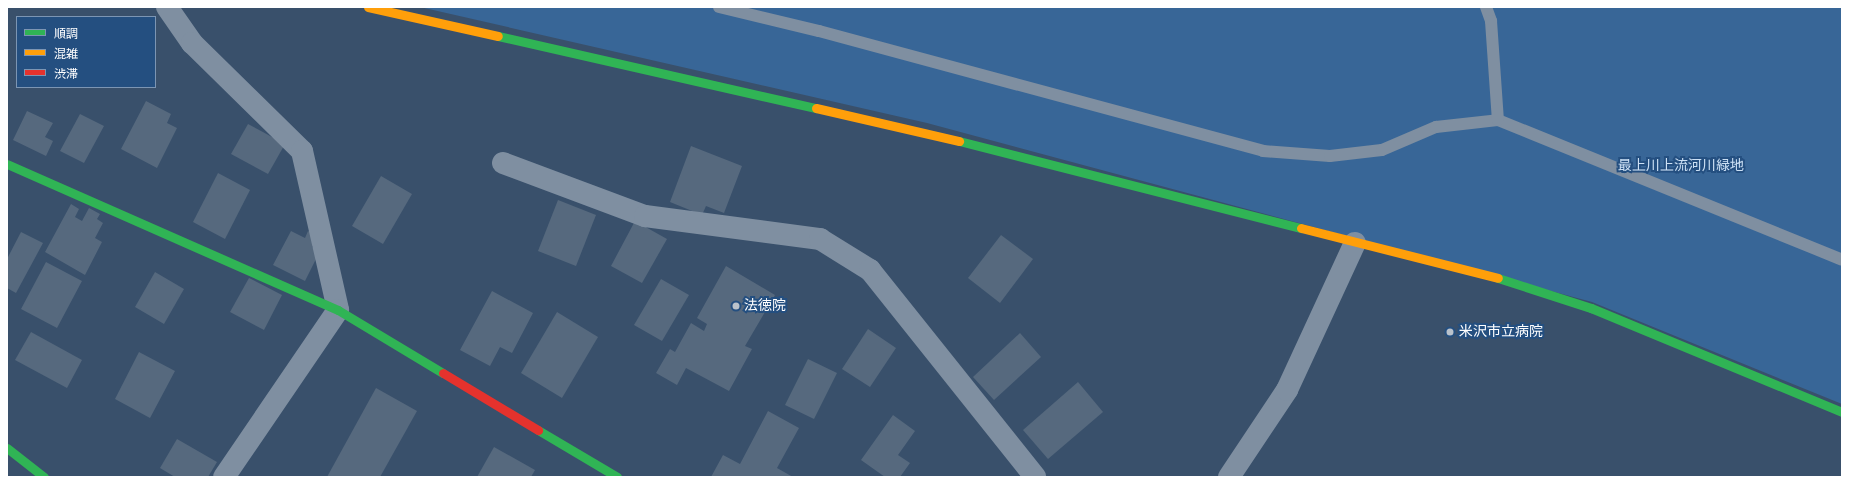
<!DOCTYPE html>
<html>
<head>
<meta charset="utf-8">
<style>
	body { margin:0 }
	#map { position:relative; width:1849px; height:484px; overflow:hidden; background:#39506b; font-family:"Alegreya Sans","Noto Sans JP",sans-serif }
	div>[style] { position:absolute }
	.green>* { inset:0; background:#386697 }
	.building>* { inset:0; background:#56697e }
	.lane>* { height:12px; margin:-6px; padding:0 6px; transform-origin:6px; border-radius:6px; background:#7f8fa1 }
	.street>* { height:22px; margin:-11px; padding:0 11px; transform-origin:11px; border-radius:11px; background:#7f8fa1 }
	.fast>* { height:9px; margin:-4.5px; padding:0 4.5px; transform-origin:4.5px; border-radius:4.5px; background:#30b455 }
	.slow>* { height:9px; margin:-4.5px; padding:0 4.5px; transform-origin:4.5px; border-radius:4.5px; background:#ff9f0a }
	.jam>* { height:9px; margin:-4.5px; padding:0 4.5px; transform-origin:4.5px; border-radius:4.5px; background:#e5322d }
	.dots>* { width:11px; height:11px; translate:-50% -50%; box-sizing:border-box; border:2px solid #244f80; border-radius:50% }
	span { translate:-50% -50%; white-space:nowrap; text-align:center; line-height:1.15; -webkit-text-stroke:4px #244f80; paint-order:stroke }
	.park-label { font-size:14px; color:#cde1f5 }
	.poi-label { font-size:14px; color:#fff }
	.left { translate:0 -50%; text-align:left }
	.frame { position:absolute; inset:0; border:8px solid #fff; pointer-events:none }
	.legend { position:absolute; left:16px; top:16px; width:140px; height:72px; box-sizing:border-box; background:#244f80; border:1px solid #7c95b3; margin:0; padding:5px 7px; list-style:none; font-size:12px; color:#fff }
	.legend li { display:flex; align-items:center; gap:8px; height:20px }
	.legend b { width:20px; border:1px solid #7c95b3 }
</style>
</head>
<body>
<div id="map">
	<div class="green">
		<i style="clip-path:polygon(420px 7px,1842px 7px,1842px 404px,1592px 302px,927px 123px)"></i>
	</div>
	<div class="building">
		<i style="clip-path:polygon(146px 101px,171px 114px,167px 123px,177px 128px,157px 168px,121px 149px)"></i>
		<i style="clip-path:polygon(27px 111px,53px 123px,45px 137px,53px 141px,46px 156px,13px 140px)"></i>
		<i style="clip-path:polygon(80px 114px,104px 126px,84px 163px,60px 151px)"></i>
		<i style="clip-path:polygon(248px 124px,285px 144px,268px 174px,231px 154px)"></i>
		<i style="clip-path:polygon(691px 146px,742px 166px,724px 213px,706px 206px,702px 215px,670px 202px)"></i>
		<i style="clip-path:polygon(218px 173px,250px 190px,225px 239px,193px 222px)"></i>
		<i style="clip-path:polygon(381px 176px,412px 194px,383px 244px,352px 226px)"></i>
		<i style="clip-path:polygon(558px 200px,596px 215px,576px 266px,538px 251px)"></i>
		<i style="clip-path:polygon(71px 204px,79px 209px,75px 217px,82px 221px,89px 208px,100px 214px,97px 219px,103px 223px,95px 238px,102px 242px,85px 275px,45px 252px)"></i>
		<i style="clip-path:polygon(635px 221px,667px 239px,642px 283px,611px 266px)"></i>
		<i style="clip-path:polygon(291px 231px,305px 238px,308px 231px,318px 236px,312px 247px,320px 251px,305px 281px,273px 265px)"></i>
		<i style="clip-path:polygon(21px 232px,43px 243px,16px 293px,7px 288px,7px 259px)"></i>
		<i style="clip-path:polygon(1001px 235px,1033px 259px,1000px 303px,968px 278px)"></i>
		<i style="clip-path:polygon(46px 262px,82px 281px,57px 328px,21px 309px)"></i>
		<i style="clip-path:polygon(726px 266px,775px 295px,745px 346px,752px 349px,729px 391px,686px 368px,677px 385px,656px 373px,670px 349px,675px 352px,691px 323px,704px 331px,707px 324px,697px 318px)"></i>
		<i style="clip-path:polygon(155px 272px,184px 289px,164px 324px,135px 307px)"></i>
		<i style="clip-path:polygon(249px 278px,282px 295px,264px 330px,230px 312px)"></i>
		<i style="clip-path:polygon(661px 279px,689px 295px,662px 341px,634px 325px)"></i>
		<i style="clip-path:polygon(492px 291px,533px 313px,512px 353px,500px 347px,490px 366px,460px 350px)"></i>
		<i style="clip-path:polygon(557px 312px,598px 337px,562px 398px,521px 373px)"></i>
		<i style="clip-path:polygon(868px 329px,896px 348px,870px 387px,842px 369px)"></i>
		<i style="clip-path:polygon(31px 332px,82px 360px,67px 388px,15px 360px)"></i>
		<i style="clip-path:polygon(1020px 333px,1041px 357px,994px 400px,973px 377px)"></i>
		<i style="clip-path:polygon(139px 352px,175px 371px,150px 418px,115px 399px)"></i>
		<i style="clip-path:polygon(808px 359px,837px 373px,814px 419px,785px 405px)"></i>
		<i style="clip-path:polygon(1078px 382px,1103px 412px,1048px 459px,1023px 430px)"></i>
		<i style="clip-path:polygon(376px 388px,417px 411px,380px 477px,327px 477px)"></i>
		<i style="clip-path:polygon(768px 411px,799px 428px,777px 468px,793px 477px,711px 477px,723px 455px,740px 464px)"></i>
		<i style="clip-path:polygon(893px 415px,915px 431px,898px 455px,910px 463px,900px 477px,885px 477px,861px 460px)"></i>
		<i style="clip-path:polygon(177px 439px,217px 462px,208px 477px,175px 477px,160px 468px)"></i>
		<i style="clip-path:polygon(494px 447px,535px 470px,531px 477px,477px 477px)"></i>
	</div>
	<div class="lane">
		<i style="left:719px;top:7px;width:103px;rotate:13.5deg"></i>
		<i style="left:819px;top:31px;width:460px;rotate:15.1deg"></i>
		<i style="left:1263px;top:151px;width:67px;rotate:4.3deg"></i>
		<i style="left:1330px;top:156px;width:52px;rotate:-6.6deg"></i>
		<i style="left:1382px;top:150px;width:59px;rotate:-23.1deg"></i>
		<i style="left:1436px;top:127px;width:62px;rotate:-6.4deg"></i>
		<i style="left:1498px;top:120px;width:371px;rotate:22.1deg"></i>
		<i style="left:1486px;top:7px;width:15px;rotate:70deg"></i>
		<i style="left:1491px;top:21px;width:99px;rotate:86deg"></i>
	</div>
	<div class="street">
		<i style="left:167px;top:7px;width:44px;rotate:55.2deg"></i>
		<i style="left:192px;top:43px;width:154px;rotate:44.5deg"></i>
		<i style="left:302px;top:151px;width:163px;rotate:77.2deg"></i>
		<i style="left:338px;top:310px;width:202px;rotate:124.3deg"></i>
		<i style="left:503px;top:163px;width:152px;rotate:20.5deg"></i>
		<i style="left:645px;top:216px;width:177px;rotate:7.5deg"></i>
		<i style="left:820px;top:239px;width:59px;rotate:31.8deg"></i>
		<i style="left:870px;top:270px;width:265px;rotate:51.4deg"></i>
		<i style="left:1229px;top:477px;width:105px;rotate:-56.3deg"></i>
		<i style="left:1287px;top:390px;width:162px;rotate:-65.2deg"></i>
	</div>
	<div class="fast">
		<i style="left:498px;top:36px;width:326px;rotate:12.8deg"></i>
		<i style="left:959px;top:141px;width:353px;rotate:14.3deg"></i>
		<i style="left:7px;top:164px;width:362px;rotate:23.8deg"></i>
		<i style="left:338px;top:310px;width:122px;rotate:31deg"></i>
		<i style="left:1498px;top:278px;width:98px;rotate:17.9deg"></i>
		<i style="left:1591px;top:308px;width:272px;rotate:22.5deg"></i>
		<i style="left:538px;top:430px;width:92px;rotate:30.7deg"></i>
		<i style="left:7px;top:448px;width:47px;rotate:38.1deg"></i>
	</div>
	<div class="slow">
		<i style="left:368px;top:7px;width:133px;rotate:12.6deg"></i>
		<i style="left:816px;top:108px;width:147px;rotate:13deg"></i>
		<i style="left:1301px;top:228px;width:203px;rotate:14.2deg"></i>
	</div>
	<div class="jam">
		<i style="left:443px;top:373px;width:111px;rotate:31deg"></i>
	</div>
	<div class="dots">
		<i style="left:736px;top:306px;background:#bac2cb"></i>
		<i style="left:1450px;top:332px;background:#bac2cb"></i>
	</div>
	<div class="park-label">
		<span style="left:1681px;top:166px">最上川上流河川緑地</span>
	</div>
	<div class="poi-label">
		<span class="left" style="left:744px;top:306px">法徳院</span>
		<span class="left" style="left:1459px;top:332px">米沢市立病院</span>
	</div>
	<div class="frame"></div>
	<ul class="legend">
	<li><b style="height:5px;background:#30b455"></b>順調</li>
	<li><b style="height:5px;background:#ff9f0a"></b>混雑</li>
	<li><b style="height:5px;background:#e5322d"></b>渋滞</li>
	</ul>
</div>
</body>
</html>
